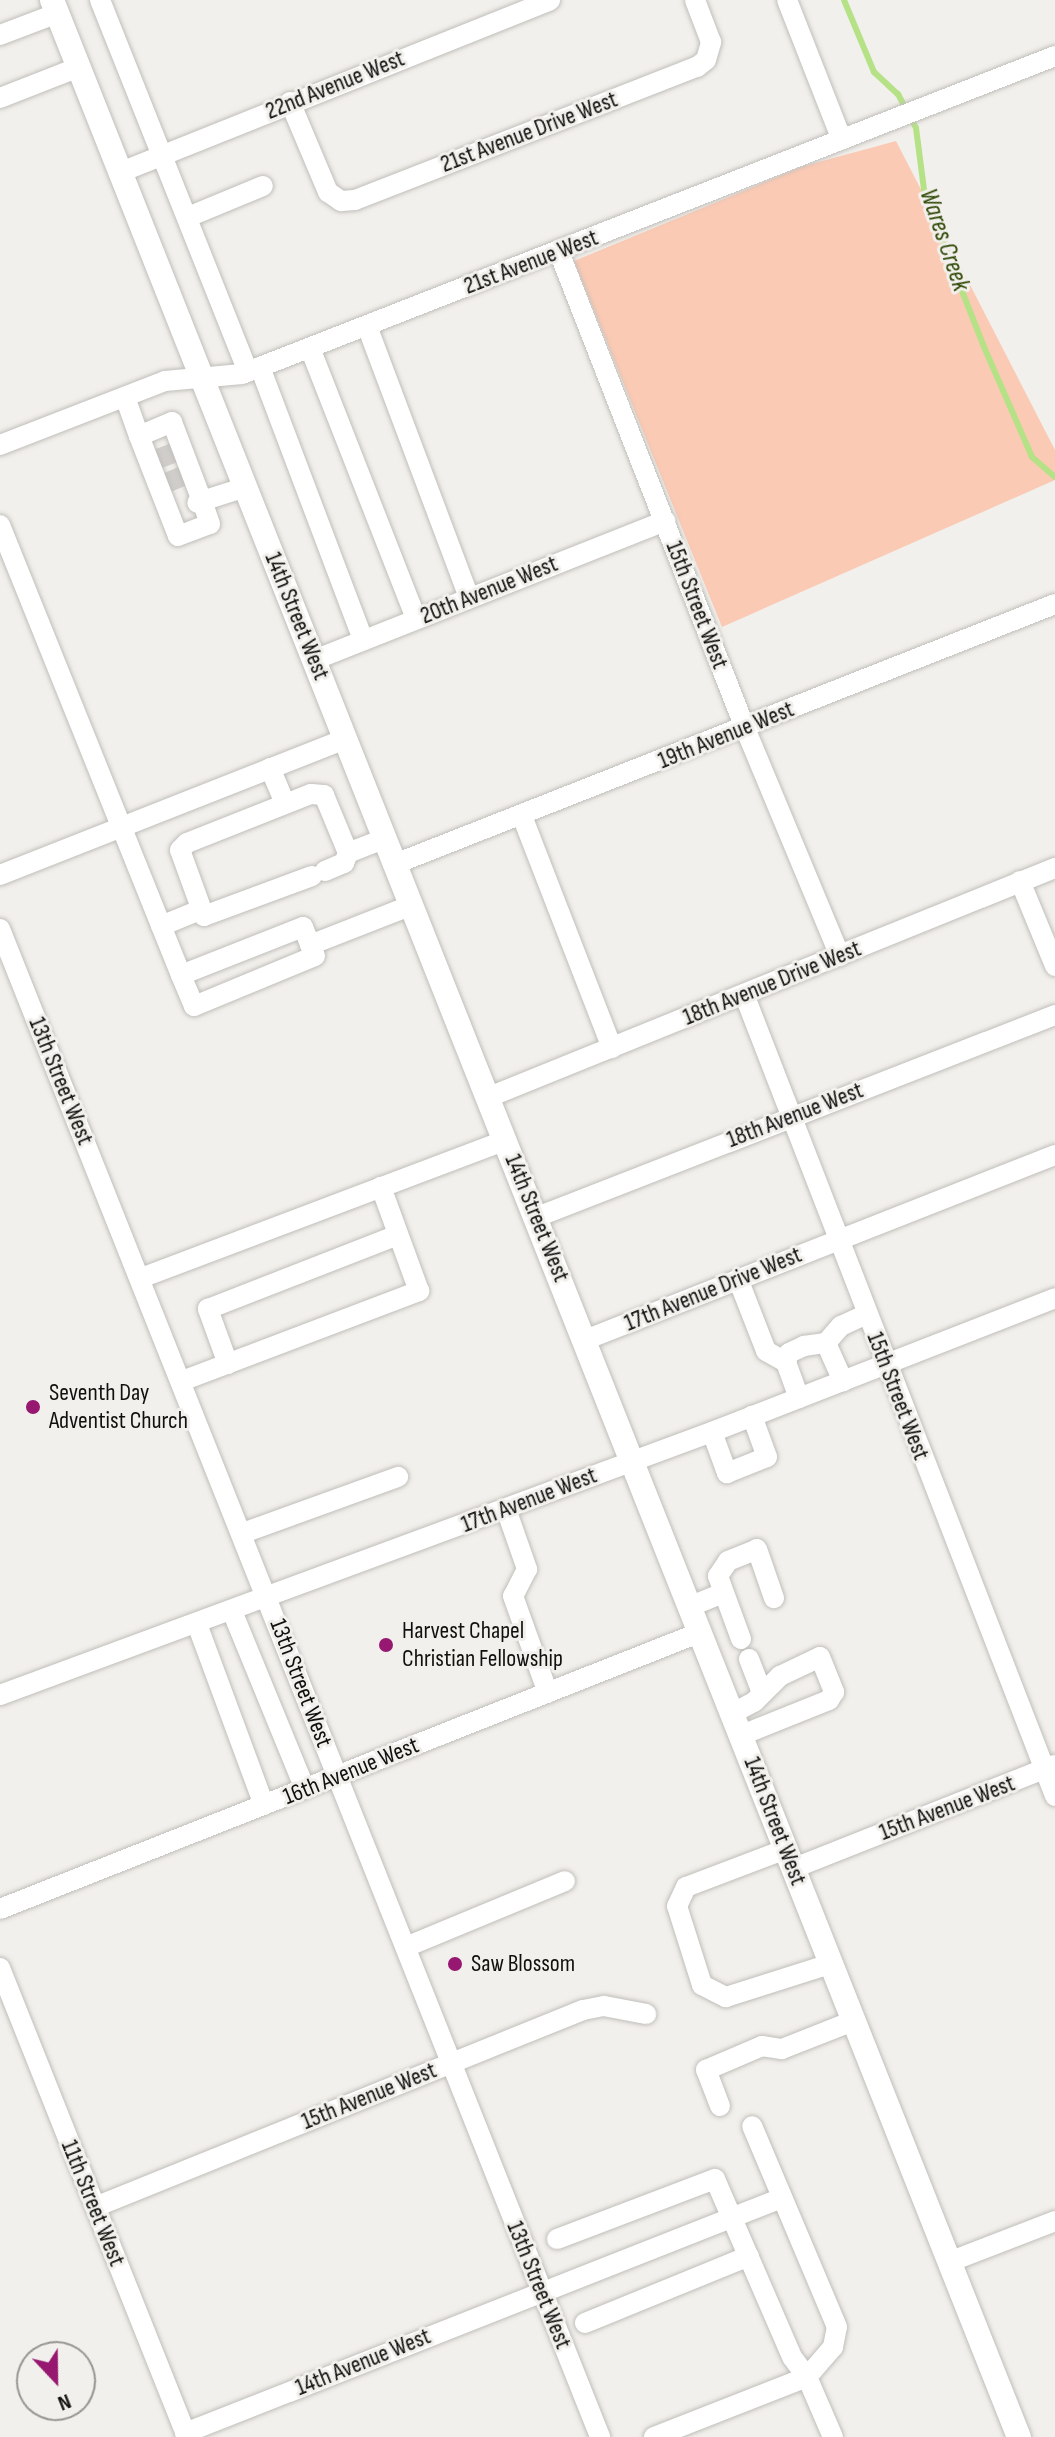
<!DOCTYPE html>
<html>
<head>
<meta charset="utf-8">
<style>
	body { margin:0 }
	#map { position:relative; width:1055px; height:2437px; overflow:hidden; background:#f2f0ec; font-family:"Sofia Sans Condensed",sans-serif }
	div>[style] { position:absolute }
	.green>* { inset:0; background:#facab4 }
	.stream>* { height:6px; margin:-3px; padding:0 3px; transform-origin:3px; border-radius:3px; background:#b6e287 }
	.minor-tunnel>* { height:20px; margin-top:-10px; transform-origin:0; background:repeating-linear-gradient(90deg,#d0cecb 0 20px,transparent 0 30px) }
	.roads { filter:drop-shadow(0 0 2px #c0beba) drop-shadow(0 0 2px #c0beba) }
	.minor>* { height:20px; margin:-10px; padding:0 10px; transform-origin:10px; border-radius:10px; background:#fff }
	.major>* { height:24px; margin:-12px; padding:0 12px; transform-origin:12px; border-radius:12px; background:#fff }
	.dots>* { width:22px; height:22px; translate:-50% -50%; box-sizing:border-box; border:4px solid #f2f0ec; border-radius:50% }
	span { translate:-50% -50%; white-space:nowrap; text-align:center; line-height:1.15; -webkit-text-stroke:6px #f2f0ec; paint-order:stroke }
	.street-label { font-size:24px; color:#10100e }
	.poi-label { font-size:24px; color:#10100e }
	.left { translate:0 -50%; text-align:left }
	.water-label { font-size:26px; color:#2e4704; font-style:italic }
	.north { position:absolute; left:16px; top:2341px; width:80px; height:80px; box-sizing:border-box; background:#f2f0ec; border:2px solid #989693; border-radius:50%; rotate:158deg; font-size:22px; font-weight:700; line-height:32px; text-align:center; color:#10100e }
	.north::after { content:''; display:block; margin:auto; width:28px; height:36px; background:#961871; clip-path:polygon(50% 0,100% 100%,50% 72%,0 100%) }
</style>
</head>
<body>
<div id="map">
	<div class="green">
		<i style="clip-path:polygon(896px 141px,1055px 450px,1055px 480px,722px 627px,574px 261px,804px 166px)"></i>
	</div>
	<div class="stream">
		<i style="left:844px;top:0;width:78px;rotate:67.4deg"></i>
		<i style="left:874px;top:72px;width:33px;rotate:43deg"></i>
		<i style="left:898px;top:94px;width:38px;rotate:62deg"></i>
		<i style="left:916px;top:128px;width:70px;rotate:82.6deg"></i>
		<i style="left:925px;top:197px;width:161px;rotate:68.5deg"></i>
		<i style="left:984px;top:347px;width:120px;rotate:66.4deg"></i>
		<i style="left:1032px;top:457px;width:30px;rotate:41deg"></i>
	</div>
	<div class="minor-tunnel">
		<i style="left:155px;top:460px;width:22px;rotate:-21deg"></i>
		<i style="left:164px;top:484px;width:23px;rotate:-23deg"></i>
	</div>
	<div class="roads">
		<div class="minor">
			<i style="left:100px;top:0;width:400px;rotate:68.3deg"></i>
			<i style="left:787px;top:0;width:150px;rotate:68.6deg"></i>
			<i style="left:0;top:35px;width:62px;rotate:-20.8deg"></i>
			<i style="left:0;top:98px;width:85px;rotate:-21.4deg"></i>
			<i style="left:290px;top:102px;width:98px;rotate:67.1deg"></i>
			<i style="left:328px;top:192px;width:16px;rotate:35deg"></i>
			<i style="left:341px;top:201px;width:14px;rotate:-4deg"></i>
			<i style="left:355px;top:200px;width:367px;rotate:-21.3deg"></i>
			<i style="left:697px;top:67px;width:11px;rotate:-38deg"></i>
			<i style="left:706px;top:60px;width:19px;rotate:-74deg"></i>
			<i style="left:711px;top:42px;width:45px;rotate:-110.9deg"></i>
			<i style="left:121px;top:172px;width:462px;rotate:-21.8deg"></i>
			<i style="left:188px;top:217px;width:81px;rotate:-22.5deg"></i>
			<i style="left:559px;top:252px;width:511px;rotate:68.66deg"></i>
			<i style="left:745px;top:728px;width:247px;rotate:67.4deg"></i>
			<i style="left:367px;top:326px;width:290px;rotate:69.4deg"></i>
			<i style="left:310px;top:348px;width:291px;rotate:68.6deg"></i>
			<i style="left:260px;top:367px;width:292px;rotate:69.3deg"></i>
			<i style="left:125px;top:397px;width:41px;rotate:70.3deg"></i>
			<i style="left:139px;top:436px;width:36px;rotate:-23deg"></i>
			<i style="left:172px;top:422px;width:85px;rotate:69.2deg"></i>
			<i style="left:202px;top:501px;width:46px;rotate:-17.7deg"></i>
			<i style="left:139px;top:436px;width:107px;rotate:68.7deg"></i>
			<i style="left:178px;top:536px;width:34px;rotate:-21deg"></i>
			<i style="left:210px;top:524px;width:24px;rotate:-109deg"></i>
			<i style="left:202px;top:501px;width:5px;rotate:158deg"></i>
			<i style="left:0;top:445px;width:177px;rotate:-21.2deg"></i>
			<i style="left:165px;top:381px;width:77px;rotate:-5.2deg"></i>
			<i style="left:242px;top:374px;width:873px;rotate:-21.36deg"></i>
			<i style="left:0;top:525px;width:485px;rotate:68.1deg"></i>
			<i style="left:314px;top:660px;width:378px;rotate:-21.6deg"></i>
			<i style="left:270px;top:768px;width:39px;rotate:67deg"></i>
			<i style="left:522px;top:816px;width:249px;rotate:68.8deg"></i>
			<i style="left:395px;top:864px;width:709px;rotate:-21.5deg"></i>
			<i style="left:325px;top:871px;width:21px;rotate:-23deg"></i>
			<i style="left:344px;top:863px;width:11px;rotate:-68deg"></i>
			<i style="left:0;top:875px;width:372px;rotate:-21.5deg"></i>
			<i style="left:312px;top:876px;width:115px;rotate:159.7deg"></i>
			<i style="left:204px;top:916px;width:70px;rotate:-110deg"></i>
			<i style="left:180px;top:850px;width:10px;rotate:-45deg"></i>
			<i style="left:187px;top:843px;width:133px;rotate:-21.6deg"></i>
			<i style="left:311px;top:794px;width:13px;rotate:4deg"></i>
			<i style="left:324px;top:795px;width:63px;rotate:67.5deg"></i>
			<i style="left:348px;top:853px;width:41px;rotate:-21.5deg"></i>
			<i style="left:1020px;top:881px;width:92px;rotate:67.6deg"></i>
			<i style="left:161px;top:926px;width:42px;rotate:-22.3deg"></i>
			<i style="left:303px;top:927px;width:31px;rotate:68deg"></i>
			<i style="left:315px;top:956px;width:131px;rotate:157.5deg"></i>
			<i style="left:194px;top:1006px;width:34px;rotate:-113deg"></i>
			<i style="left:181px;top:975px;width:131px;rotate:-21.5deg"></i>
			<i style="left:0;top:929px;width:1623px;rotate:68.3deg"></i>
			<i style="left:310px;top:945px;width:110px;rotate:-21.4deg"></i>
			<i style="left:744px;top:994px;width:860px;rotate:68.8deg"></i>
			<i style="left:489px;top:1097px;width:611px;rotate:-22.03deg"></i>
			<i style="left:537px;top:1217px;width:556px;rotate:-21.3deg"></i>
			<i style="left:141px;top:1278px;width:390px;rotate:-20.7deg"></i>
			<i style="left:738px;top:1279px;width:77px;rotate:68.7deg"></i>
			<i style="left:766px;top:1351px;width:23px;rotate:29deg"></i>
			<i style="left:585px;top:1340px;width:505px;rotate:-21.49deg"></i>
			<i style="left:826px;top:1343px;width:23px;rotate:-49deg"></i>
			<i style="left:841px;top:1326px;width:29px;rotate:-25deg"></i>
			<i style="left:228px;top:1364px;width:59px;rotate:-110deg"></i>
			<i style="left:208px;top:1309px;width:204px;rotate:-21.3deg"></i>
			<i style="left:182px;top:1381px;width:254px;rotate:-20.8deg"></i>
			<i style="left:419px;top:1291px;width:111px;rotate:-110.1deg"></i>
			<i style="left:799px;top:1398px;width:38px;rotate:-110deg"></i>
			<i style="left:786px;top:1362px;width:9px;rotate:-72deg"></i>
			<i style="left:789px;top:1353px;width:17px;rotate:-25deg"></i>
			<i style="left:804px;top:1346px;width:22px;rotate:-8deg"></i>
			<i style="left:826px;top:1343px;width:42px;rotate:65.9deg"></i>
			<i style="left:712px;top:1432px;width:44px;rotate:69.9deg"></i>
			<i style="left:727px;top:1473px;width:43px;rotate:-21.8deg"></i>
			<i style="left:767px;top:1457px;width:44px;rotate:-110.1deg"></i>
			<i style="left:506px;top:1509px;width:64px;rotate:70.7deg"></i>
			<i style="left:527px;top:1569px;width:30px;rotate:117deg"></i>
			<i style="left:513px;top:1596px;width:103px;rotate:70.2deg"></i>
			<i style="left:243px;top:1533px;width:165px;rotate:-19.9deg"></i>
			<i style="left:691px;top:1606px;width:35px;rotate:-22deg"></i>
			<i style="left:232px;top:1611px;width:192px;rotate:67.7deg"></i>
			<i style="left:197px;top:1624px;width:193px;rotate:69.7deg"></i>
			<i style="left:741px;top:1639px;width:67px;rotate:-110.1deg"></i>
			<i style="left:718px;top:1576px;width:18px;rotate:-56deg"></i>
			<i style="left:728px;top:1561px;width:31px;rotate:-22deg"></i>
			<i style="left:757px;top:1549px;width:52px;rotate:70.9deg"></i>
			<i style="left:749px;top:1659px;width:36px;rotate:69deg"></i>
			<i style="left:0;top:1695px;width:764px;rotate:-20.28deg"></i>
			<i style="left:717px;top:1430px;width:363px;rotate:-21.3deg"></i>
			<i style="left:733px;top:1713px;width:24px;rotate:-28deg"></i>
			<i style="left:754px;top:1702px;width:37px;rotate:-45deg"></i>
			<i style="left:780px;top:1676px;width:44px;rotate:-25.4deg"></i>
			<i style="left:820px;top:1657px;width:38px;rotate:68deg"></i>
			<i style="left:834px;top:1692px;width:9px;rotate:122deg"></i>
			<i style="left:829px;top:1700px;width:94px;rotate:158.1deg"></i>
			<i style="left:786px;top:1849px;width:107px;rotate:159.2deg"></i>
			<i style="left:686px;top:1887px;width:21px;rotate:115deg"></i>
			<i style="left:677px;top:1906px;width:83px;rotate:72.4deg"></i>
			<i style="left:702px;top:1985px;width:27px;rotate:27deg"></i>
			<i style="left:726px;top:1997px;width:109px;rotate:-17.6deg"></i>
			<i style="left:794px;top:1868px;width:280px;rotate:-21.6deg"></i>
			<i style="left:0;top:1909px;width:754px;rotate:-21.56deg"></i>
			<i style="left:406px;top:1947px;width:172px;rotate:-22.5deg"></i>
			<i style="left:0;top:1968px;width:505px;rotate:68.26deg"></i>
			<i style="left:720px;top:2106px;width:39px;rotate:-111deg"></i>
			<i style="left:706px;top:2070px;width:61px;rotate:-23.2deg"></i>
			<i style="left:762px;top:2046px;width:20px;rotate:9deg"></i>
			<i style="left:782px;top:2049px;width:76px;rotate:-21.5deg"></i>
			<i style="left:95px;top:2207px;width:526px;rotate:-21.98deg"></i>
			<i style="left:583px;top:2010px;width:21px;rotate:-11deg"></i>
			<i style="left:604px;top:2006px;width:43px;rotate:10.8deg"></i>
			<i style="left:557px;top:2239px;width:169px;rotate:-20.8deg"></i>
			<i style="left:715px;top:2179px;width:194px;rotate:66.6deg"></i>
			<i style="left:792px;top:2357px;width:25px;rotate:53deg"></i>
			<i style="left:807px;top:2377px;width:40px;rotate:-49deg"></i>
			<i style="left:833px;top:2347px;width:20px;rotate:-79deg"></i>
			<i style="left:837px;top:2327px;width:218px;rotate:-112.9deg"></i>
			<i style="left:949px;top:2262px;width:114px;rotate:-21.1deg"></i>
			<i style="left:585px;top:2323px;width:177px;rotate:-22.2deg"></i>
			<i style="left:185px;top:2433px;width:642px;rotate:-21.49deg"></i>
			<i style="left:654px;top:2437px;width:164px;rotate:-21.4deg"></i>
			<i style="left:807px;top:2377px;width:65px;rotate:66.6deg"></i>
		</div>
		<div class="major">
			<i style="left:52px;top:0;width:2622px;rotate:68.36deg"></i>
		</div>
	</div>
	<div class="dots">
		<i style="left:33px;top:1407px;background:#961871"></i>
		<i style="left:386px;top:1645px;background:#961871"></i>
		<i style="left:455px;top:1964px;background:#961871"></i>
	</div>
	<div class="street-label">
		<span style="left:335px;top:85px;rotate:-22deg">22nd Avenue West</span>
		<span style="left:529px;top:132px;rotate:-21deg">21st Avenue Drive West</span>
		<span style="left:531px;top:262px;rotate:-21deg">21st Avenue West</span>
		<span style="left:489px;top:590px;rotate:-22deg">20th Avenue West</span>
		<span style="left:697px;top:605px;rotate:69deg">15th Street West</span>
		<span style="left:297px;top:616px;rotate:68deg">14th Street West</span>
		<span style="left:726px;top:735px;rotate:-22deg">19th Avenue West</span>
		<span style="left:772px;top:983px;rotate:-22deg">18th Avenue Drive West</span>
		<span style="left:61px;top:1081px;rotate:68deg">13th Street West</span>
		<span style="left:795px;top:1115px;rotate:-21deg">18th Avenue West</span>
		<span style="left:537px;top:1218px;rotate:68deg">14th Street West</span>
		<span style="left:713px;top:1289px;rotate:-22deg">17th Avenue Drive West</span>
		<span style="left:898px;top:1396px;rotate:69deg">15th Street West</span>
		<span style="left:529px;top:1500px;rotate:-21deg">17th Avenue West</span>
		<span style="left:301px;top:1683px;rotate:69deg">13th Street West</span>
		<span style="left:351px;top:1771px;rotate:-22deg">16th Avenue West</span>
		<span style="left:947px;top:1808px;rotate:-21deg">15th Avenue West</span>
		<span style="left:775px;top:1821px;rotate:69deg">14th Street West</span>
		<span style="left:369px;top:2096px;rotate:-22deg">15th Avenue West</span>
		<span style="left:93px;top:2203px;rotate:68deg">11th Street West</span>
		<span style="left:539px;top:2285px;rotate:68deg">13th Street West</span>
		<span style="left:363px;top:2362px;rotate:-22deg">14th Avenue West</span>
	</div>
	<div class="poi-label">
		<span class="left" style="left:49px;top:1407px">Seventh Day<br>Adventist Church</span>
		<span class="left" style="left:402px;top:1645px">Harvest Chapel<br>Christian Fellowship</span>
		<span class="left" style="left:471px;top:1964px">Saw Blossom</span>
	</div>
	<div class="water-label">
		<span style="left:944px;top:240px;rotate:71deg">Wares Creek</span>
	</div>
	<div class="north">N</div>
</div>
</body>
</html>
